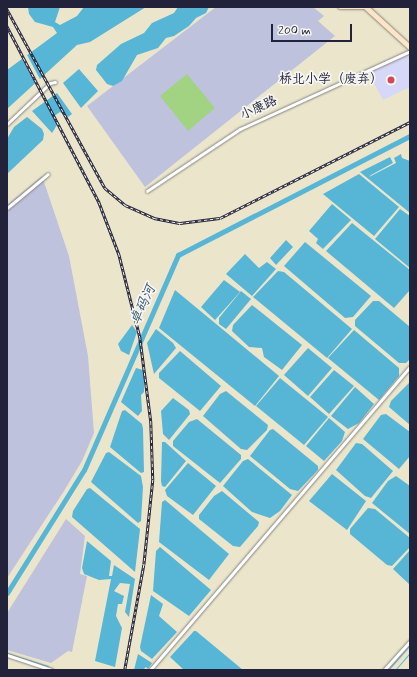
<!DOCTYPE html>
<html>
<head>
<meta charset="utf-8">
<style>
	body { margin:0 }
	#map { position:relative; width:417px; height:677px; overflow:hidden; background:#ebe6cb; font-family:Mynerve,"LXGW WenKai TC",sans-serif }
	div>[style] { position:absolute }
	.built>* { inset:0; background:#d7d7f8 }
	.industrial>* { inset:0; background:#bfc2dd }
	.green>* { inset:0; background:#a1d383 }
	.water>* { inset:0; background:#57b6d5 }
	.pier>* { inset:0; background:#ebe6cb }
	.stream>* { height:1px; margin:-0.5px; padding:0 0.5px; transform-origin:0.5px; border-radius:0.5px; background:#57b6d5 }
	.river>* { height:5px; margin:-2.5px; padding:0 2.5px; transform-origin:2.5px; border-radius:2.5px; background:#57b6d5 }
	.roads { filter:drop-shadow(0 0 1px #868483) drop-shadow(0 0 1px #868483) }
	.street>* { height:3px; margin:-1.5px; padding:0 1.5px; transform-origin:1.5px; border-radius:1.5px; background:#fff }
	.secondary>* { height:4.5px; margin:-2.25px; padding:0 2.25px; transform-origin:2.25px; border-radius:2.25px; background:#fde5c5 }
	.rail>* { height:2.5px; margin-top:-1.25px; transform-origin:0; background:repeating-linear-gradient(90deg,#f6f6f2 0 3px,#22223b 0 6px); box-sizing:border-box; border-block:1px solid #22223b }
	.dots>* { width:11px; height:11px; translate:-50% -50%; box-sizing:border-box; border:2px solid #f6f6f2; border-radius:50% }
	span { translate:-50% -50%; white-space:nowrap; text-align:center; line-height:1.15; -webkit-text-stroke:3.5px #f6f6f2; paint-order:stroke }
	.poi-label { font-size:13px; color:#22223b }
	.right { translate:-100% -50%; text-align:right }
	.street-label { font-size:13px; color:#22223b }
	.water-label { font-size:14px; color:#355671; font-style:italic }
	.frame { position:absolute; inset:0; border:8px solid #22223b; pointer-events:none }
	.scale { position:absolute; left:271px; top:24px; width:81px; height:18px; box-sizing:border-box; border:2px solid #22223b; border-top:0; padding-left:5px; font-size:12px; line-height:14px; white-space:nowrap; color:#22223b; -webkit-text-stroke:3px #f6f6f2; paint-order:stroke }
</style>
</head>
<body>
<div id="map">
	<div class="built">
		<i style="clip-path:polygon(410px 53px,410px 87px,383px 100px,368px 72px)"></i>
	</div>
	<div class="industrial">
		<i style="clip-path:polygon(216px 7px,313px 7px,324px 16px,318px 21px,335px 36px,145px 187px,87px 106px)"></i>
		<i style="clip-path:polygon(42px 176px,69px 256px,88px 356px,94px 433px,82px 461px,64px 491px,7px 578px,7px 205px)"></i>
		<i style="clip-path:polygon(66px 519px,85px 536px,80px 574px,87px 576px,72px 652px,68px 651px,51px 663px,7px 650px,7px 613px)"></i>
	</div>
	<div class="green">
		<i style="clip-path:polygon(187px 74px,215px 108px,188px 131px,160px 96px)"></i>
	</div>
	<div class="water">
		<i style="clip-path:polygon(28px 7px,60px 7px,55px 22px,60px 25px,77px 16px,84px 7px,146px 7px,90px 42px,77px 45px,7px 109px,7px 70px,57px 33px,53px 27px,35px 22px,29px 14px)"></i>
		<i style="clip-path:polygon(178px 7px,209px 7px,206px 13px,196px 18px,189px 26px,174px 36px,166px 38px,158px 48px,137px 55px,122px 81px,113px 86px,107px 84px,96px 70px,97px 65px,121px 44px,144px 33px,152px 23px,174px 13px)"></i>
		<i style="clip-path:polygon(79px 69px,98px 91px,81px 108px,63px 83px)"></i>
		<i style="clip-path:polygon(57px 93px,72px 114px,68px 117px,60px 112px,54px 116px,57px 125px,52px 133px,32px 111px)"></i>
		<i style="clip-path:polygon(27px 117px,42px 129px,44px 134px,43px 140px,7px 174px,7px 139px,14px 127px)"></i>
		<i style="clip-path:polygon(401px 154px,402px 158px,410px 161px,410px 213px,360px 172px,390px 157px,393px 163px,371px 175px,369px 177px,396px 163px,394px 158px)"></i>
		<i style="clip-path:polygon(359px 174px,399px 207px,374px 236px,323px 194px)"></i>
		<i style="clip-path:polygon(332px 204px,351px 220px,323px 249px,316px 243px,318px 239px,309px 231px)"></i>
		<i style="clip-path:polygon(400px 209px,410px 216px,410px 268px,375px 239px)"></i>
		<i style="clip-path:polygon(352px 223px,410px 270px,410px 290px,394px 308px,326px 251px)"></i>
		<i style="clip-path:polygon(286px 240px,293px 247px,276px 265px,270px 258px)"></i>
		<i style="clip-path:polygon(305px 242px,371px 296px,353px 317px,345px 318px,284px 266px)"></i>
		<i style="clip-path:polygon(245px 254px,259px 268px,267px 262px,276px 269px,252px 296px,226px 274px)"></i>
		<i style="clip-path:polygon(278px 271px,284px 272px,352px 329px,327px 358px,253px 297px)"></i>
		<i style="clip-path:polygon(224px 280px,240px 292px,215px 320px,201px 307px)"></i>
		<i style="clip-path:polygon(175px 290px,279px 376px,255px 406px,159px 328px)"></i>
		<i style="clip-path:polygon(241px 291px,251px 299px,226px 329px,219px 324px,219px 318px)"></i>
		<i style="clip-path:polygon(373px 301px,379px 301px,410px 327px,410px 359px,406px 363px,399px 363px,355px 326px,355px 320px)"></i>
		<i style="clip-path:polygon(252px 305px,302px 345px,282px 370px,264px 357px,262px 348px,249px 347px,232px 331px,233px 325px)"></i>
		<i style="clip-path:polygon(132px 325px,137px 332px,129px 355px,121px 351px,118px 344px)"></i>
		<i style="clip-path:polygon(156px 329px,173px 343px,176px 348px,154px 374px,147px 343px)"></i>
		<i style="clip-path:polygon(354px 330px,399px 368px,399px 376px,379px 400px,328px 358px)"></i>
		<i style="clip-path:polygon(308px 348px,332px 368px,308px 396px,284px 375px)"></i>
		<i style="clip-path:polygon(180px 351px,221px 386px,200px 411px,159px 378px,159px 373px)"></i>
		<i style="clip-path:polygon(136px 368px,143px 370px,144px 379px,144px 392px,141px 395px,142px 411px,138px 416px,121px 402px)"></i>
		<i style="clip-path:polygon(334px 370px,354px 386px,329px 414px,310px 397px)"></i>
		<i style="clip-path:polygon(280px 378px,328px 417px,304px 445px,256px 406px)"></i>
		<i style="clip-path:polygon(410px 382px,410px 425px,389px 407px,391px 401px)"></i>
		<i style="clip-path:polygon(355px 387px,374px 404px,359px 423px,348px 429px,331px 416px)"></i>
		<i style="clip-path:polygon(226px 391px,268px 425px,267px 430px,247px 450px,241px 449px,203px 416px,220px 394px)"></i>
		<i style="clip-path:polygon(173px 398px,189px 410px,190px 414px,169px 440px,163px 434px,161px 411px)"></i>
		<i style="clip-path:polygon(125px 410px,142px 424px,143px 429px,144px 472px,141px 473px,110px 447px,122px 411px)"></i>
		<i style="clip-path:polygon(386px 414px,410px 432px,410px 456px,399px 469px,363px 439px,381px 415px)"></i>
		<i style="clip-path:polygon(329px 418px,345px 432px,342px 441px,324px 461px,306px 446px)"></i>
		<i style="clip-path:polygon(197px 419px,241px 455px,241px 459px,220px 483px,173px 446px,173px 441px,189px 422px)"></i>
		<i style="clip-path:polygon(273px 429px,318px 466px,318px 470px,298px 491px,290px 489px,250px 456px,270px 430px)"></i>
		<i style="clip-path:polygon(162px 442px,165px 442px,186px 461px,165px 487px,162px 486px,161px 481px)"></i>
		<i style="clip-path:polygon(356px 443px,362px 444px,393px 471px,371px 498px,365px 496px,336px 470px)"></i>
		<i style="clip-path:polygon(109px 452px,141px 476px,143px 487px,141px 521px,138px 523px,91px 482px,106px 453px)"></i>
		<i style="clip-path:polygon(248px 459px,292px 495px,280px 511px,270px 518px,252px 512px,223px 486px,243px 461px)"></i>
		<i style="clip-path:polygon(188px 463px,216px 486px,193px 515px,167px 496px,165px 490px)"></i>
		<i style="clip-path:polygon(332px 474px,366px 501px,347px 530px,309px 501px)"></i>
		<i style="clip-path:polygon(396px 476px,410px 486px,410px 534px,372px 503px,388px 481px)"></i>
		<i style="clip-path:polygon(90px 488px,140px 529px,135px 572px,72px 517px,73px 511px,87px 489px)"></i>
		<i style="clip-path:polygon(222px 491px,259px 522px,258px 526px,240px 547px,233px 546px,199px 519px,199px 515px,214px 496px)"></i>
		<i style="clip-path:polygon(165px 500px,229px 554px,209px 580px,159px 542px,162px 502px)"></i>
		<i style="clip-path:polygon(368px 508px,375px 509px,410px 538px,410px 547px,392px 566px,387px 565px,350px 534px,350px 529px)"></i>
		<i style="clip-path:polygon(87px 541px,111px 561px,109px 576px,112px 576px,114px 565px,135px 579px,129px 617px,125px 612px,130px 584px,120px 583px,114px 591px,124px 596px,122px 604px,118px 604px,116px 616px,122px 628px,115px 667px,95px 661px,111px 579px,99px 580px,84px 574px,82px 568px)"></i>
		<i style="clip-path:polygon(160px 547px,211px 590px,189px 616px,153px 591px,156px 551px)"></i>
		<i style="clip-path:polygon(410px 550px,410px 585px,393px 569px)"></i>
		<i style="clip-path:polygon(151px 595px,163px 604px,159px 616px,177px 632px,152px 659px,141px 651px,140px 647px)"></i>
		<i style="clip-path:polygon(194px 631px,196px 631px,243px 670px,184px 670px,170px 657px)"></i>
		<i style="clip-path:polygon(138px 654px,152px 663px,148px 669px,146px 667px,143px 670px,134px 670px)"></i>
	</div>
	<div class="pier">
		<i style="clip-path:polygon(26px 53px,41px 81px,36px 85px,21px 57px)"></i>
	</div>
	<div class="stream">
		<i style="left:7px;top:653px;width:43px;rotate:17.6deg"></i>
		<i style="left:388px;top:670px;width:33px;rotate:-49deg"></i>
		<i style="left:395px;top:670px;width:23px;rotate:-49deg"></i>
	</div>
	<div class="river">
		<i style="left:7px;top:593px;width:145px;rotate:-58deg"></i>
		<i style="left:84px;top:470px;width:235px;rotate:-66.4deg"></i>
		<i style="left:178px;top:255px;width:261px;rotate:-27.2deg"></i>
	</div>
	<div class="roads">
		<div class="street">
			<i style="left:7px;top:124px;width:59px;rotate:-43.6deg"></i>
			<i style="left:50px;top:83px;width:5px;rotate:-11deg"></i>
			<i style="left:147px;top:191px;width:112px;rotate:-33.7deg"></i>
			<i style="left:240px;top:129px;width:187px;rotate:-24.6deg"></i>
			<i style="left:7px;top:208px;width:53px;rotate:-39.7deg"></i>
			<i style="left:7px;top:655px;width:47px;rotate:18.4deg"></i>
			<i style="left:150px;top:670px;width:399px;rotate:-49.4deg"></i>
			<i style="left:384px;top:670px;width:39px;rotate:-48deg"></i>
		</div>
		<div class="secondary">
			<i style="left:340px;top:7px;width:28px"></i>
			<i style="left:366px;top:7px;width:59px;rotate:42.3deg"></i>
		</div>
	</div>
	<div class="rail">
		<i style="left:7px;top:9px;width:204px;rotate:61.3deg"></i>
		<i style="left:105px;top:188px;width:26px;rotate:40deg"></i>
		<i style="left:125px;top:205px;width:32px;rotate:24deg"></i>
		<i style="left:154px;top:218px;width:26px;rotate:11deg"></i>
		<i style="left:180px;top:223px;width:40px;rotate:-7.1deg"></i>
		<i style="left:220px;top:218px;width:213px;rotate:-26.8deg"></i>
		<i style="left:7px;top:26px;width:199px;rotate:62.4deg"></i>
		<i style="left:99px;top:202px;width:56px;rotate:69deg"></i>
		<i style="left:119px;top:254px;width:86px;rotate:75.8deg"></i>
		<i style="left:140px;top:337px;width:86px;rotate:82.6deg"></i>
		<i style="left:151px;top:422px;width:58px;rotate:88deg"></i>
		<i style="left:153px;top:480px;width:85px;rotate:96deg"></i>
		<i style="left:144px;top:565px;width:107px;rotate:100.3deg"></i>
	</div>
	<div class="dots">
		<i style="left:391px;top:80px;background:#d1495b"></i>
	</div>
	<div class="poi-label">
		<span class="right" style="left:383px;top:80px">桥北小学（废弃）</span>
	</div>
	<div class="street-label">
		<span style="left:259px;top:109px;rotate:-25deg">小康路</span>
	</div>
	<div class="water-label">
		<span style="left:143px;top:305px;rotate:-66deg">卓码河</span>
	</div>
	<div class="frame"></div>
	<div class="scale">200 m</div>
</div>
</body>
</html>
